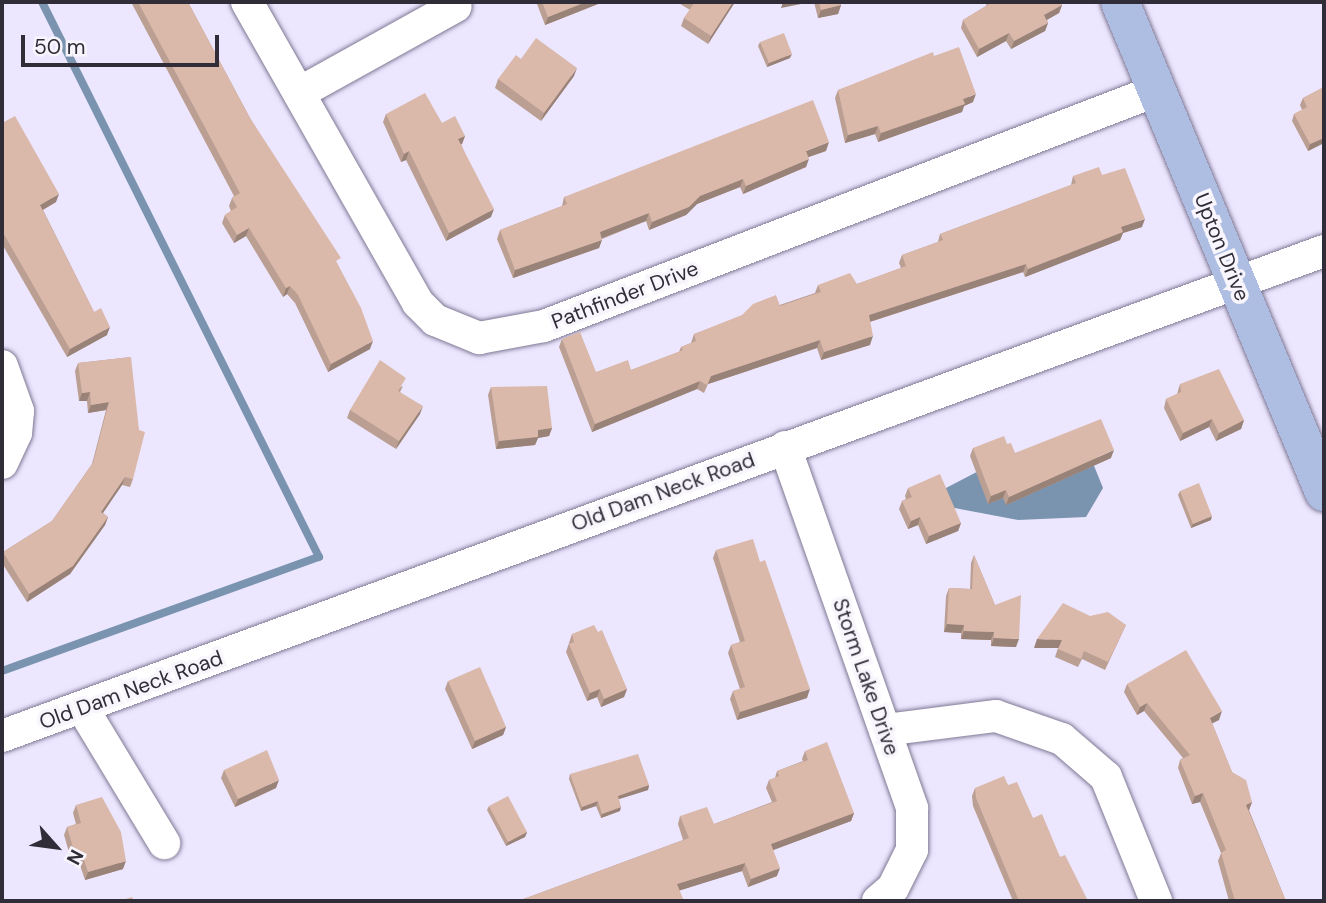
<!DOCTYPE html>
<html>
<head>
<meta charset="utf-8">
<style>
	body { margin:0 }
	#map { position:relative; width:1326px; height:903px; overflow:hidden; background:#ece6ff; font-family:"DM Sans",sans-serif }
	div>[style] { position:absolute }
	.water>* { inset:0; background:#7a93af }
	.stream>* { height:8px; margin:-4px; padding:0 4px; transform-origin:4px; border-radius:4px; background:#7a93af }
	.roads { filter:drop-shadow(0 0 2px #807995) drop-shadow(0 0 2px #807995) }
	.minor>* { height:32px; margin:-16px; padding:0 16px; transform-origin:16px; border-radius:16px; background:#fff }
	.major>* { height:38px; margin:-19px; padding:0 19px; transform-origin:19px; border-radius:19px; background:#aebee2 }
	.wall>* { inset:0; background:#bb9f93 }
	.shaded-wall>* { inset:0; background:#998278 }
	.building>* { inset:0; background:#dab9ab }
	span { translate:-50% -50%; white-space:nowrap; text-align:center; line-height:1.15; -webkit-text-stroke:7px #f8f6fc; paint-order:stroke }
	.street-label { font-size:21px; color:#302d38 }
	.frame { position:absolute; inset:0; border:4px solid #302d38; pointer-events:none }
	.north { position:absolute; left:21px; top:812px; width:70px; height:70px; -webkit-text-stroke:5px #f8f6fc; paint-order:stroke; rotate:118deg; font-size:19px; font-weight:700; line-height:28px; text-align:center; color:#302d38 }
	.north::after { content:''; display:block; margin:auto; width:24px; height:32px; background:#302d38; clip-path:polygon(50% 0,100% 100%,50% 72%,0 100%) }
	.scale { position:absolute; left:21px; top:35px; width:198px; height:32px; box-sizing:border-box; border:4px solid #302d38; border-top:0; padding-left:9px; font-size:21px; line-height:24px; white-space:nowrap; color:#302d38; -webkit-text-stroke:5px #f8f6fc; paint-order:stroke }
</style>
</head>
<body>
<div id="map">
	<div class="water">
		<i style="clip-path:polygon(1090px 456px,1103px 488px,1086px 517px,1018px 520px,944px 506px,946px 488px,994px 463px)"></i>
	</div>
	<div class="stream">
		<i style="left:2px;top:671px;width:337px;rotate:-19.8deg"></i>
		<i style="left:319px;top:557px;width:620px;rotate:-116.52deg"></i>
	</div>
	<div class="roads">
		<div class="minor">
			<i style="left:247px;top:2px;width:346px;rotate:60.4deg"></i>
			<i style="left:418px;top:303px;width:24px;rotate:45deg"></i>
			<i style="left:435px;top:320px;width:48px;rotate:22.2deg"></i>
			<i style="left:479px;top:338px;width:66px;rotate:-10.5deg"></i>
			<i style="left:544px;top:326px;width:658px;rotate:-21.03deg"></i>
			<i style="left:299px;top:93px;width:179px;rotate:-29deg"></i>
			<i style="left:2px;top:366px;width:48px;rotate:70.4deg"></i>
			<i style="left:18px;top:411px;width:22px;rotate:95deg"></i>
			<i style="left:16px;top:433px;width:33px;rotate:115deg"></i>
			<i style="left:785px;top:447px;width:383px;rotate:70.6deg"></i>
			<i style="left:912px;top:808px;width:42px;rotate:90deg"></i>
			<i style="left:912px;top:850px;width:42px;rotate:116.6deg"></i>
			<i style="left:893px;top:888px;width:20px;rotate:139deg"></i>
			<i style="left:83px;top:709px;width:157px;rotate:58.8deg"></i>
			<i style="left:885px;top:730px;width:112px;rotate:-7.2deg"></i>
			<i style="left:996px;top:716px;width:70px;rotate:19.2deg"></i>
			<i style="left:1062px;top:739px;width:58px;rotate:40.8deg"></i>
			<i style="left:1106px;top:777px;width:134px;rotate:68deg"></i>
			<i style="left:2px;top:736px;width:1408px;rotate:-20.15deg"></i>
		</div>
		<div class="major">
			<i style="left:1120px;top:2px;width:531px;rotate:67.4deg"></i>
		</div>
	</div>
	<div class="wall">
		<i style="clip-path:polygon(131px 2px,188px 2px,250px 118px,338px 265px,370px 349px,328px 372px,295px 303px,287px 294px,283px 297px,246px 236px,234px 243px,222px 223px,225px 215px,231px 211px,229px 206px,232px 198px,234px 196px)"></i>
		<i style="clip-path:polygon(538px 2px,599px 2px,598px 4px,545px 25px,537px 4px)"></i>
		<i style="clip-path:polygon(677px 2px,735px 2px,708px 44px,681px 26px,684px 18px,690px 10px)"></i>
		<i style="clip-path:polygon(814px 2px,840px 2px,841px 5px,838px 14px,818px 18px)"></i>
		<i style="clip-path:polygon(987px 2px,1061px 2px,1062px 5px,1059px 13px,1047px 20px,1048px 23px,1045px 31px,1011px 49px,1006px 41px,977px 57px,961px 28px,963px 20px,986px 6px)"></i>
		<i style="clip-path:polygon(760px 42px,790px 58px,767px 67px,758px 46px)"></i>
		<i style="clip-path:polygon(934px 56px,973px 102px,964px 106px,962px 112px,878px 142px,875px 134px,845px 143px,835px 98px,838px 90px)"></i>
		<i style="clip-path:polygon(574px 76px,541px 121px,495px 88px,498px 79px)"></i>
		<i style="clip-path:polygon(1324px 87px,1324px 143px,1308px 151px,1292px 121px,1294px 114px,1302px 110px,1300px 105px,1303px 98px)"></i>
		<i style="clip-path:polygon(386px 114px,442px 123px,465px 136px,462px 144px,461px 144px,491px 217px,446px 241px,406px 160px,401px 162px,383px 122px)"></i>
		<i style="clip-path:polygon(2px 123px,56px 202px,43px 210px,94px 312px,107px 335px,67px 357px,2px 244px)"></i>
		<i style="clip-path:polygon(826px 151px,808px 157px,806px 167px,743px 194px,740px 187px,697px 204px,686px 215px,649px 230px,646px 221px,602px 239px,599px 248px,513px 278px,497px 239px,500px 230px,562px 206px,564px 197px)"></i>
		<i style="clip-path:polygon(1102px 175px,1142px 227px,1123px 233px,1120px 240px,1025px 277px,1023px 272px,870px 322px,870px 345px,821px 360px,817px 348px,708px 384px,704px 393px,697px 389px,592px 432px,559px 347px,562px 339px,596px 372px,631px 370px,679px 352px,681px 347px,691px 343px,694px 334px,815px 293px,818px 285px,857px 284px,901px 268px,899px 263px,902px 255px,938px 242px,940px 234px,1071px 185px,1073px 176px)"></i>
		<i style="clip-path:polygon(131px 357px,133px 479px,130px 487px,122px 485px,103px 513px,108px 517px,105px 525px,70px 574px,27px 602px,2px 563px,3px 552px,52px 521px,92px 464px,106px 410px,88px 413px,87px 401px,79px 401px,75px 371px,78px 363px)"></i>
		<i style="clip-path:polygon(1180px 384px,1244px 420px,1241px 429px,1216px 441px,1209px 427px,1180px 441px,1164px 408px,1166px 399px,1177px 394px)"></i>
		<i style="clip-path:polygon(403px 386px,400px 392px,420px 414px,396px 449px,347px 418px,350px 410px)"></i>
		<i style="clip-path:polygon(491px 387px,552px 428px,549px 436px,538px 438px,535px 445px,496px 449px,488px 395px)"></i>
		<i style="clip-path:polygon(1007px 444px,1015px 453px,1111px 458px,1006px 505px,1003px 498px,988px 504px,970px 456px,973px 448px)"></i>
		<i style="clip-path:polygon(908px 488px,961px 523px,958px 531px,926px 544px,918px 525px,908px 529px,899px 509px,902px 501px,906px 499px,905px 496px)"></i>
		<i style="clip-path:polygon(1180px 491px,1211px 520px,1191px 528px,1178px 495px)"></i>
		<i style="clip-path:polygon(716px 550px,807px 698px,737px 720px,730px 699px,733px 691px,740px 689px,728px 653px,731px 645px,740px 642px,713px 558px)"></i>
		<i style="clip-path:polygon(974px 555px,995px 605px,1016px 647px,991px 646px,991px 640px,961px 639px,961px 633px,944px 632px,946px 596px,949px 588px,970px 589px,971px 563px)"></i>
		<i style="clip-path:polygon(1090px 616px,1126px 625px,1105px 670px,1082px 659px,1078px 667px,1055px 657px,1058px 648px,1034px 648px)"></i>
		<i style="clip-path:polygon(572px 634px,627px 689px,624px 697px,601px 707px,597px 697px,587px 701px,566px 652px)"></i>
		<i style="clip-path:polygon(448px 681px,506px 727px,503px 735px,472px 749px,445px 689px)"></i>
		<i style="clip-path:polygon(1127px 684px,1219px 720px,1212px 723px,1232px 772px,1252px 802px,1249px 810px,1286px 901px,1229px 901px,1218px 861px,1221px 853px,1200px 802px,1192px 804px,1178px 768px,1180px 760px,1183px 758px,1144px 711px,1137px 715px,1124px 692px)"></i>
		<i style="clip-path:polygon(805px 751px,854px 813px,851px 821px,773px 850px,777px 876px,748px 887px,742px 871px,680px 890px,518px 901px,683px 840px,678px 824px,680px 816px,714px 824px,772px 802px,766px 788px,769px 780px,775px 778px,777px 771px,803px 761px,802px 759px)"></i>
		<i style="clip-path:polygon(224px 770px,276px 788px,235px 807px,221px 778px)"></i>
		<i style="clip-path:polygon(570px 774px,649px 785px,648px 790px,619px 799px,620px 811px,601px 818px,596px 806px,581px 811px,569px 779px)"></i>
		<i style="clip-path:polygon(1008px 785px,1060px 857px,1088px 901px,1013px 901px,973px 806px,972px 796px,975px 788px)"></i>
		<i style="clip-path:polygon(76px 805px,123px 869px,85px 880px,80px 865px,73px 866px,64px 835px,67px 827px,76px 824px,73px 813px)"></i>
		<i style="clip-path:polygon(489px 806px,527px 832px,525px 837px,506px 846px,487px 810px)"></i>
	</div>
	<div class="shaded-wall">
		<i style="clip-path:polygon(586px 2px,599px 2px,598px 4px,545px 25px,548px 17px)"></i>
		<i style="clip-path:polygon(733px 2px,735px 2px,708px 44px,711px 36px)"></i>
		<i style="clip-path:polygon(783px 2px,811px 2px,781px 8px)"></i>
		<i style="clip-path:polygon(841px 5px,838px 14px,818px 18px,821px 10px)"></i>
		<i style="clip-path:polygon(1062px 5px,1059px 13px,1041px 23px,1044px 15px)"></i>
		<i style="clip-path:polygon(1048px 23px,1045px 31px,1011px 49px,1014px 41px)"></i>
		<i style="clip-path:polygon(1009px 33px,1006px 41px,977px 57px,979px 49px)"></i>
		<i style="clip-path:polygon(792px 54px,790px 58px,767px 67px,769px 63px)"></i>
		<i style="clip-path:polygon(577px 68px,574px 76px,541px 121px,544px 113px)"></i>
		<i style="clip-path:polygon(976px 94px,973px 102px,964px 106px,962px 112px,878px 142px,881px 133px)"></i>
		<i style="clip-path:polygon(878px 126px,875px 134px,845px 143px,848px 135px)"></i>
		<i style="clip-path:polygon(465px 136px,462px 144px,456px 147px,458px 139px)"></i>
		<i style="clip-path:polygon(1324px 138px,1324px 143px,1308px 151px,1310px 144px)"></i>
		<i style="clip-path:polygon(829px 142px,826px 151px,803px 159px,806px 151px)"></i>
		<i style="clip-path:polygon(409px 151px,406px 160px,401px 162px,404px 154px)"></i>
		<i style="clip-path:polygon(809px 159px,806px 167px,743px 194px,746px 186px)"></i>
		<i style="clip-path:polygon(743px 179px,740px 187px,697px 204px,686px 215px,649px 230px,652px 222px,700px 196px)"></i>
		<i style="clip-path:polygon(59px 194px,56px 202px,37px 213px,40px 205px)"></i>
		<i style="clip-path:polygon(494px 209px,491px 217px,446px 241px,449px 233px)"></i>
		<i style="clip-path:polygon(649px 213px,646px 221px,597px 240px,600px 232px)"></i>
		<i style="clip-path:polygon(1145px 219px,1142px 227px,1123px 233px,1120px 240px,1025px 277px,1028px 269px,1121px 227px)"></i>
		<i style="clip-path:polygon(249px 228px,246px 236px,234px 243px,237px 235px)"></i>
		<i style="clip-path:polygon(602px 240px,599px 248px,513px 278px,515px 270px)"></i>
		<i style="clip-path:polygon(1026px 264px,1023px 272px,866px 323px,869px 315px)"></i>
		<i style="clip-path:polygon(290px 286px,287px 294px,283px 297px,286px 288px)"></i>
		<i style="clip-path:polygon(110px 327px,107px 335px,67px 357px,70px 349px)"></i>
		<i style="clip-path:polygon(873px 336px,870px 345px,821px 360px,824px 352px)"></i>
		<i style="clip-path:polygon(820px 340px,817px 348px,708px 384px,711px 376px)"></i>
		<i style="clip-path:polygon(373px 341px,370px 349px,328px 372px,331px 364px)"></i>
		<i style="clip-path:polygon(700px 381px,697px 389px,592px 432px,595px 424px)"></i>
		<i style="clip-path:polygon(90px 392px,87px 401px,79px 401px,82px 393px)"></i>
		<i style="clip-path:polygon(109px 402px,106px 410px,88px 413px,91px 405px)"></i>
		<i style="clip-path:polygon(423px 406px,420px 414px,396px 449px,399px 441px)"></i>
		<i style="clip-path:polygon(1212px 419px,1209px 427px,1180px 441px,1183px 433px)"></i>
		<i style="clip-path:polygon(1244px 420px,1241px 429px,1216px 441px,1219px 433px)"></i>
		<i style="clip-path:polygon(552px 428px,549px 436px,538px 438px,535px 445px,496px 449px,499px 441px,538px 430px)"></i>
		<i style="clip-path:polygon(1114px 450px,1111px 458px,1006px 505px,1009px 497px)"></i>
		<i style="clip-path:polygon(125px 477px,122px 485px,98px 520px,101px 512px)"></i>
		<i style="clip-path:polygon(1006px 490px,1003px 498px,988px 504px,991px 496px)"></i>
		<i style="clip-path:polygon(1212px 516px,1211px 520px,1191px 528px,1193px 524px)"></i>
		<i style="clip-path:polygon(108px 517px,105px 525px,70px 574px,27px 602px,29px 594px)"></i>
		<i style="clip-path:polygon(920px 517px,918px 525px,908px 529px,911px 521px)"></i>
		<i style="clip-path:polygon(961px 523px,958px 531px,926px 544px,929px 536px)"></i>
		<i style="clip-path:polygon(947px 624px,964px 625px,961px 633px,944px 632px)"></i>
		<i style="clip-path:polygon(964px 631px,994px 632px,991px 640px,961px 639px)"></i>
		<i style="clip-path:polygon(994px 638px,1019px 639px,1016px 647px,991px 646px)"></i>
		<i style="clip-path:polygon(1037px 639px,1062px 640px,1059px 648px,1034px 648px)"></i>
		<i style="clip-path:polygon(600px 689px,597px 697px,587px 701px,590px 693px)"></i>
		<i style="clip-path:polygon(627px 689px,624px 697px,601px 707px,604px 699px)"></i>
		<i style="clip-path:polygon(810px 689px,807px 698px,737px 720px,740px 712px)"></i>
		<i style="clip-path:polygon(1147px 703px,1144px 711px,1137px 715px,1140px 707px)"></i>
		<i style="clip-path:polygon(1222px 711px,1219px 720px,1207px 726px,1210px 718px)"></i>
		<i style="clip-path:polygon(506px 727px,503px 735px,472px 749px,475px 741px)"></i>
		<i style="clip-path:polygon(279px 780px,276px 788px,235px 807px,238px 799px)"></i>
		<i style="clip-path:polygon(649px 785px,648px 790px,616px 800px,618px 796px)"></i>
		<i style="clip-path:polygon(1203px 793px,1200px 802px,1192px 804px,1195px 796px)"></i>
		<i style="clip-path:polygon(598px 801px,596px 806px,581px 811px,582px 807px)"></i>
		<i style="clip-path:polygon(1252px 802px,1249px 810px,1243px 813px,1246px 805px)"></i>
		<i style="clip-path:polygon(621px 807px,620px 811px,601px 818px,602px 814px)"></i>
		<i style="clip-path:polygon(854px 813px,851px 821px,768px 852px,771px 844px)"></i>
		<i style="clip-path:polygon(527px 832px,525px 837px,506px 846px,508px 842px)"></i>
		<i style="clip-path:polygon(83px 857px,80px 865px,73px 866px,76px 858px)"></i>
		<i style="clip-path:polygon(126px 861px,123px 869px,85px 880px,88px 872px)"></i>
		<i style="clip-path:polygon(745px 863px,742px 871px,675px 892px,677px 884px)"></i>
		<i style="clip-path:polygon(780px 868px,777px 876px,748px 887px,751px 879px)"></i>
	</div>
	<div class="building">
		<i style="clip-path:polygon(138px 2px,188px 2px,250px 118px,341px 258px,336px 261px,361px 308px,373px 341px,331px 364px,298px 295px,290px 286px,286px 288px,249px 228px,237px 235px,225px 215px,237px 207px,232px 198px,240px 193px)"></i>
		<i style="clip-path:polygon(542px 2px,586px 2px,548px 17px)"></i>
		<i style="clip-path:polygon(693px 2px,733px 2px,711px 36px,684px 18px,694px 3px)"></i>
		<i style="clip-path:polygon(819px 2px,840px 2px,841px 5px,821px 10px)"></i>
		<i style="clip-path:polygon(991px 2px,1061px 2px,1062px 5px,1044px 15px,1048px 23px,1014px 41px,1009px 33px,979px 49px,963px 20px,991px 3px)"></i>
		<i style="clip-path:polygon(784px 33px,792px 54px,769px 63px,760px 42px)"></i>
		<i style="clip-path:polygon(536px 38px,577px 68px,544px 113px,498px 79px,516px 55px,521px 59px)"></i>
		<i style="clip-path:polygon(959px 47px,976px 94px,963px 99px,965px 104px,881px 133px,878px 126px,848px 135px,838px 90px,933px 52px,934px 56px)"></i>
		<i style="clip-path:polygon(1324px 87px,1324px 138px,1310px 144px,1294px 114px,1307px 107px,1303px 98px)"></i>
		<i style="clip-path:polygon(425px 93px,442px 123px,455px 116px,465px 136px,458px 139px,494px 209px,449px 233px,409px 151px,404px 154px,386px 114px)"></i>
		<i style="clip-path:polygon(813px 100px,829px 142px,806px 151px,809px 159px,746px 186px,743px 179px,700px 196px,689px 207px,652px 222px,649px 213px,600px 232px,602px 240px,515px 270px,500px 230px,567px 204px,564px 197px)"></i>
		<i style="clip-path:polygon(15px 116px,59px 194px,40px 205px,94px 312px,101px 308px,110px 327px,70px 349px,2px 231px,2px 123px)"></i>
		<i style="clip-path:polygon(1099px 167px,1102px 175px,1125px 168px,1145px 219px,1121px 227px,1123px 232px,1028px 269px,1026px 264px,869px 315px,873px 336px,824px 352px,820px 340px,711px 376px,707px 385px,700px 381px,595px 424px,562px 339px,580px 332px,596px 372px,628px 360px,631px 370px,683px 350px,681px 347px,696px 341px,694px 334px,742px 315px,753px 304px,776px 295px,780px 306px,821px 292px,818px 285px,850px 273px,857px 284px,906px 266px,902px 255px,943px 240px,940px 234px,1076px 183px,1073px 176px)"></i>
		<i style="clip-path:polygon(131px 357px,139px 430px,145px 432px,133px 479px,125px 477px,101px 512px,108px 517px,73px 566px,29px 594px,3px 552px,52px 521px,93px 463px,109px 402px,91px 405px,90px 392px,82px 393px,78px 363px)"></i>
		<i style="clip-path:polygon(380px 360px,406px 378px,398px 391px,423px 406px,399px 441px,350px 410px)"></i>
		<i style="clip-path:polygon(1219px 369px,1244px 420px,1219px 433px,1212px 419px,1183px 433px,1166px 399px,1181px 392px,1180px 384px)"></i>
		<i style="clip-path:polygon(547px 386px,552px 428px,538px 430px,538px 437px,499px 441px,491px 387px)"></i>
		<i style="clip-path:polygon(1101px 419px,1114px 450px,1009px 497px,1006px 490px,991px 496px,973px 448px,1004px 436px,1007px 444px,1011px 443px,1015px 453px)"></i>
		<i style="clip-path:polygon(940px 474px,961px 523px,929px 536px,920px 517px,911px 521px,902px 501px,912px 497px,908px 488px)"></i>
		<i style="clip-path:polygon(1199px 483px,1212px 516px,1193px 524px,1180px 491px)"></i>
		<i style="clip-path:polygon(753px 539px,760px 562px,765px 560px,810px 689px,740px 712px,733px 691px,745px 687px,731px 645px,745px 641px,716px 550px)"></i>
		<i style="clip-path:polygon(974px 555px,995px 605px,1021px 595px,1019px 639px,994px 638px,994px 632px,964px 631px,964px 625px,947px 624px,949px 588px,972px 589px)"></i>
		<i style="clip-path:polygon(1063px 603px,1090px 616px,1108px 612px,1126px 625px,1108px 662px,1084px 651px,1081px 659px,1058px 649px,1062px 640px,1037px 639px)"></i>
		<i style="clip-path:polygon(594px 625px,598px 632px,602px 630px,627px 689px,604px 699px,600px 689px,590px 693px,569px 644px,574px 642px,572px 634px)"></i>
		<i style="clip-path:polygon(1186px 650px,1222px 711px,1210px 718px,1232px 772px,1246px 780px,1252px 802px,1246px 805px,1286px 901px,1235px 901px,1221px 853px,1226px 850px,1203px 793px,1195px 796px,1180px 760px,1190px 755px,1147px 703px,1140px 707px,1127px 684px)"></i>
		<i style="clip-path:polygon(480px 667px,506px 727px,475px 741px,448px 681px)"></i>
		<i style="clip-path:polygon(827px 742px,854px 813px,771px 844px,780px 868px,751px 879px,745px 863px,677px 884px,684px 901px,518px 901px,689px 838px,680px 816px,707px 807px,714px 824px,777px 801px,769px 780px,779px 776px,777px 771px,808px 760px,805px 751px)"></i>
		<i style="clip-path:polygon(267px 750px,279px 780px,238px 799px,224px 770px)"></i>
		<i style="clip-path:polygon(638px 754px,649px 785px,618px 796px,621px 807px,602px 814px,598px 801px,582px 807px,570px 774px)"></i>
		<i style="clip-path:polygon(1004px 776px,1008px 785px,1017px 782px,1033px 818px,1042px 814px,1060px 857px,1065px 855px,1088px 901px,1019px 901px,976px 798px,975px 788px)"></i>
		<i style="clip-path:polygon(508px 796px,527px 832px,508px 842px,489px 806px)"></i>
		<i style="clip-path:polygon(102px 797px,121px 832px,126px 861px,88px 872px,83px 857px,76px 858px,67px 827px,81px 823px,76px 805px)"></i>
		<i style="clip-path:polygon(132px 897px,134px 901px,119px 901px)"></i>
	</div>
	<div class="street-label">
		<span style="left:1222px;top:247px;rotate:68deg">Upton Drive</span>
		<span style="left:625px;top:295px;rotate:-21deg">Pathfinder Drive</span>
		<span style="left:663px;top:492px;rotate:-20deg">Old Dam Neck Road</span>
		<span style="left:866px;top:677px;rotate:71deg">Storm Lake Drive</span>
		<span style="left:131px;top:690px;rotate:-20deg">Old Dam Neck Road</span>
	</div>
	<div class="frame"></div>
	<div class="north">N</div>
	<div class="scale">50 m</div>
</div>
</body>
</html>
